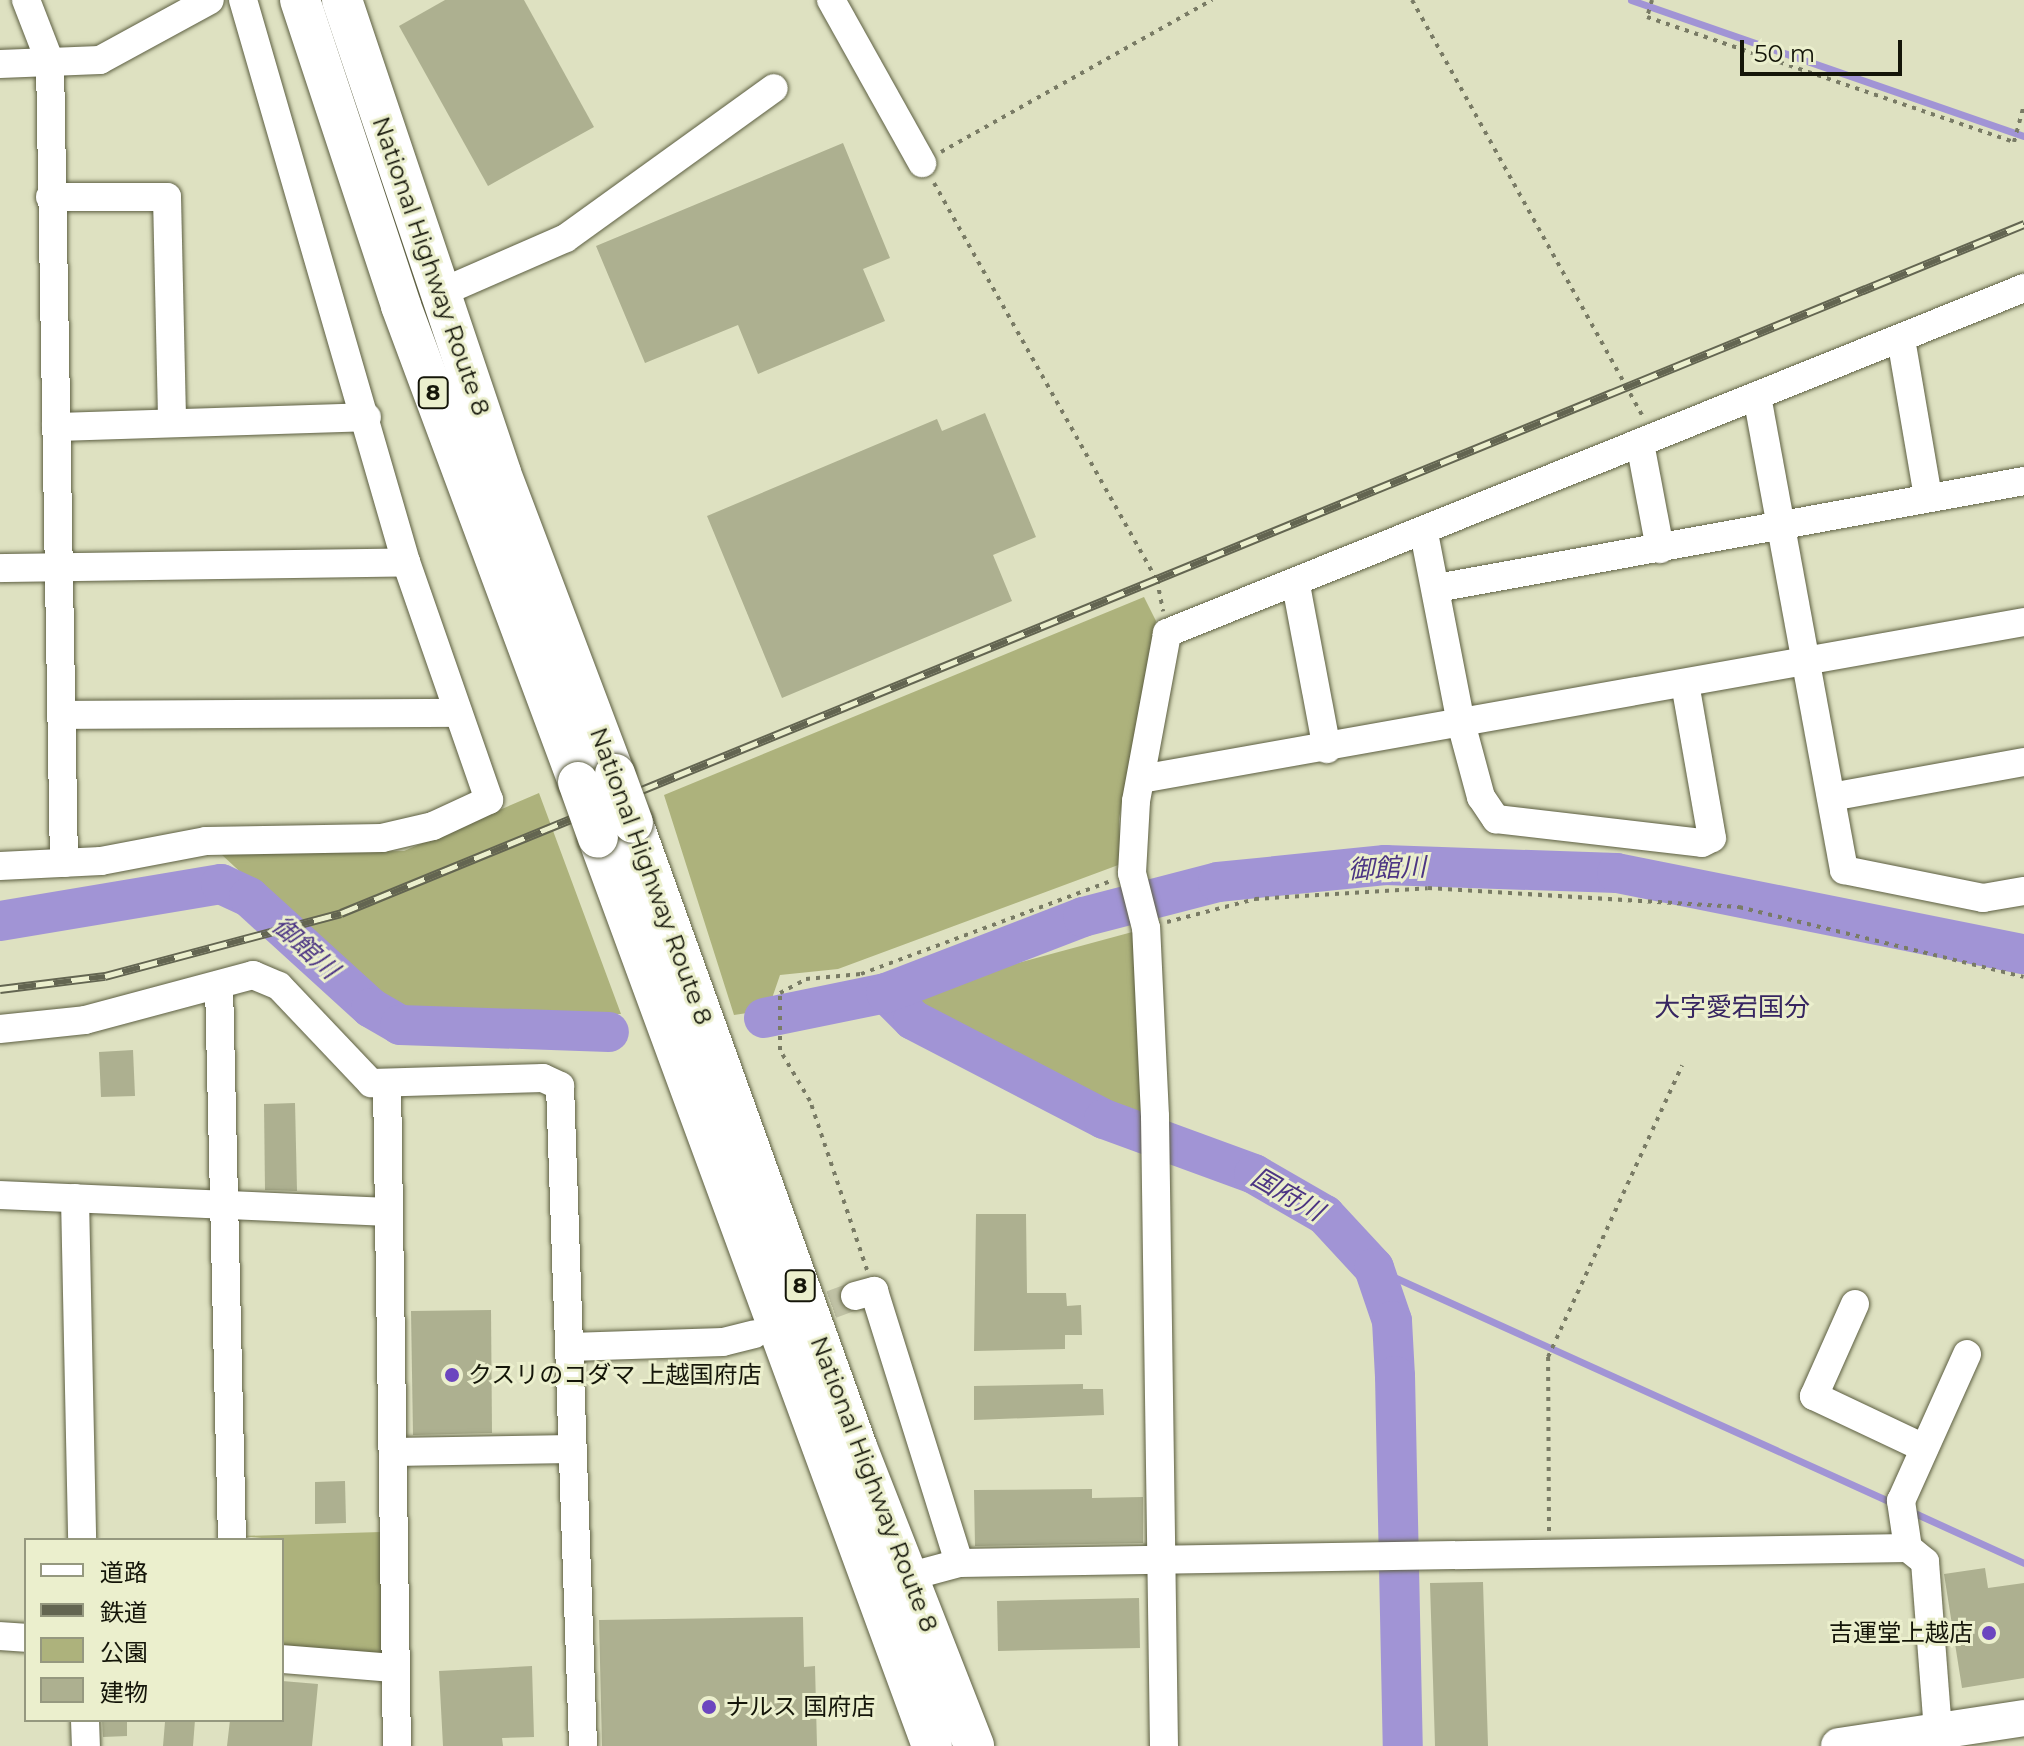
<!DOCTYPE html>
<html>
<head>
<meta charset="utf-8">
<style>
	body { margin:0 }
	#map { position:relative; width:2024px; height:1746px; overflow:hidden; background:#dee1c1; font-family:Montserrat,"Noto Sans JP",sans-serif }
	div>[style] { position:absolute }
	.green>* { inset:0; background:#adb27c }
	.stream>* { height:7px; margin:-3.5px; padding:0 3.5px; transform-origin:3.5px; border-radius:3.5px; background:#a194d5 }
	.river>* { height:40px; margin:-20px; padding:0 20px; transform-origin:20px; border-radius:20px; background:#a194d5 }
	.building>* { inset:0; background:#adb090 }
	.minor-tunnel>* { height:28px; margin-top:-14px; transform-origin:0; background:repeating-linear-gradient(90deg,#c0c2a5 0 28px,transparent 0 42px) }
	.path>* { height:4px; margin-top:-2px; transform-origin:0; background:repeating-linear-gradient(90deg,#797b65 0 4px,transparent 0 10px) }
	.roads { filter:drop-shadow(0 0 2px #5d5f42) drop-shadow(0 0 2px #5d5f42) }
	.minor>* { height:28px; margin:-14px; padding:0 14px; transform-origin:14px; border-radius:14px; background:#fff }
	.major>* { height:36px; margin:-18px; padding:0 18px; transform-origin:18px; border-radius:18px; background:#fff }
	.highway>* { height:40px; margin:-20px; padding:0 20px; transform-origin:20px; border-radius:20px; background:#fff }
	.rail>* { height:9px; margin-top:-4.5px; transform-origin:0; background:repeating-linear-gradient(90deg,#ebefcd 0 18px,#636551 0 36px); box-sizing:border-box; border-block:2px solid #636551 }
	.bridges { filter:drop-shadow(0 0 2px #5d5f42) drop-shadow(0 0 2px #5d5f42) }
	.highway-bridge>* { height:40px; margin:-20px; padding:0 20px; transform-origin:20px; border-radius:20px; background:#fff }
	.dots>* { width:22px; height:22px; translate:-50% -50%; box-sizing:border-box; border:4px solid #ebefcd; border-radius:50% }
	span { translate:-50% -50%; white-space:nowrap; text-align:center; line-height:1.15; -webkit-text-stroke:6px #ebefcd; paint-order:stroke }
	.shield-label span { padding:2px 6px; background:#ebefcd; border:2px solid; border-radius:6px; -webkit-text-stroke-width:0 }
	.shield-label { font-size:22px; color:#141509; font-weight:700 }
	.street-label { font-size:24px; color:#141509 }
	.poi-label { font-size:24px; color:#141509 }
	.left { translate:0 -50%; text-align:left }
	.right { translate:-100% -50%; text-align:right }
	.water-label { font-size:26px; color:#4c3583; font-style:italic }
	.neighbourhood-label { font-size:26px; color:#372661 }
	.legend { position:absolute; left:24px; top:1538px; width:260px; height:184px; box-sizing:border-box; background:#ebefcd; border:2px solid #95987f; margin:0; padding:10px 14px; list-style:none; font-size:24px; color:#141509 }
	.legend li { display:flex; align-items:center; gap:16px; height:40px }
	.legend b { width:40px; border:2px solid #95987f }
	.scale { position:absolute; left:1740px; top:40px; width:162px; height:36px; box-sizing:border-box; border:4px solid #141509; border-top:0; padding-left:10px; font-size:24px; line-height:28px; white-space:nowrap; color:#141509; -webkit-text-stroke:6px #ebefcd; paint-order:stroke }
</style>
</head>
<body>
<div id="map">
	<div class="green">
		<i style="clip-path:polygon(1144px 597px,1156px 621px,1119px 819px,1121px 864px,838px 969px,780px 975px,768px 1010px,734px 1015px,664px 795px)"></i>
		<i style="clip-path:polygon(539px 793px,621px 1014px,410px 1014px,368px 991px,221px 854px,404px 851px)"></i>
		<i style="clip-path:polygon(1136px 931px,1143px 1122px,933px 1023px,915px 1003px,930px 987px)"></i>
		<i style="clip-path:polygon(381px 1532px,383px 1658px,282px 1650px,282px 1540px,241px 1536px)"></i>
	</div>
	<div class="stream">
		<i style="left:1631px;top:0;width:416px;rotate:19.1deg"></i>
		<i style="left:1374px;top:1268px;width:572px;rotate:24.37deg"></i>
		<i style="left:1910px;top:1511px;width:125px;rotate:24.5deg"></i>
	</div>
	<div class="river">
		<i style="left:0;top:921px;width:224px;rotate:-9.5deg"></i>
		<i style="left:221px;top:884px;width:31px;rotate:25deg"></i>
		<i style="left:249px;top:897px;width:165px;rotate:42.3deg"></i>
		<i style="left:371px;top:1008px;width:34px;rotate:30deg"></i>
		<i style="left:400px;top:1025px;width:209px;rotate:1.9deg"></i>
		<i style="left:886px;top:993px;width:38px;rotate:45deg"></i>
		<i style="left:913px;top:1020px;width:215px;rotate:27.4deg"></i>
		<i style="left:1104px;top:1119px;width:160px;rotate:20.1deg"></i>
		<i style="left:1254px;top:1174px;width:82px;rotate:30deg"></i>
		<i style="left:1325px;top:1215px;width:72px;rotate:47.2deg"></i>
		<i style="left:1374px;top:1268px;width:56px;rotate:71.2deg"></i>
		<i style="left:1392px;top:1321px;width:55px;rotate:86.9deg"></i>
		<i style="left:1395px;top:1376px;width:370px;rotate:88.8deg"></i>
		<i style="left:764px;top:1018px;width:125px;rotate:-11.6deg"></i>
		<i style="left:886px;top:993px;width:211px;rotate:-21.1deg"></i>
		<i style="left:1083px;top:917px;width:139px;rotate:-14.5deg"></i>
		<i style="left:1218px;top:882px;width:168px;rotate:-5.8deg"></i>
		<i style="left:1385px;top:865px;width:232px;rotate:2deg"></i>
		<i style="left:1617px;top:873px;width:415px;rotate:11.3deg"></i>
	</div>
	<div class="building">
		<i style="clip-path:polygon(445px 0,524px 0,594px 127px,488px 186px,399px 26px)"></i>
		<i style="clip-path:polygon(843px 143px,890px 258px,863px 269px,885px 321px,758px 374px,738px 325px,645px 363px,596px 246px)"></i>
		<i style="clip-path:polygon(985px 413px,1036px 537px,993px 555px,1012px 601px,782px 698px,707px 516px,937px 419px,942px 431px)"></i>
		<i style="clip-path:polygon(133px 1050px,135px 1096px,101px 1097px,99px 1052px)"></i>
		<i style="clip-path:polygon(295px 1103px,297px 1191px,265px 1190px,264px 1104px)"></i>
		<i style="clip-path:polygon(976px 1214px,1026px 1214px,1027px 1293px,1066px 1293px,1067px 1306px,1081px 1305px,1082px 1335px,1065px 1335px,1065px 1349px,974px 1351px)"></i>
		<i style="clip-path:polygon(491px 1310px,492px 1433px,413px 1435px,411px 1311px)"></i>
		<i style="clip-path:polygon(1083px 1384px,1083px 1389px,1103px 1389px,1104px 1415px,974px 1420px,974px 1386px)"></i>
		<i style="clip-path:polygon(345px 1481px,346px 1523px,315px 1524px,315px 1482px)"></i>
		<i style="clip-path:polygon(1092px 1489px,1092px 1498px,1143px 1497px,1143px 1543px,975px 1546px,974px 1490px)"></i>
		<i style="clip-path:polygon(1985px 1568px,1988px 1588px,2024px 1583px,2024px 1678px,1962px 1688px,1944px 1574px)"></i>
		<i style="clip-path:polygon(1483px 1582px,1488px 1746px,1435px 1746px,1430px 1583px)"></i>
		<i style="clip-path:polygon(1139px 1598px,1140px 1648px,998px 1651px,997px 1601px)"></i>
		<i style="clip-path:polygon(803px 1617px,804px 1667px,815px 1666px,817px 1746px,602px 1746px,599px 1620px)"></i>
		<i style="clip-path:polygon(532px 1666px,534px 1737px,502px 1738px,503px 1746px,443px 1746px,439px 1671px)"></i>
		<i style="clip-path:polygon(282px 1681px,318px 1684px,312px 1746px,227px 1746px,230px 1720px,282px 1720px)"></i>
		<i style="clip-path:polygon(102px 1720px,127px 1720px,127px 1736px,103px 1737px)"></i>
		<i style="clip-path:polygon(195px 1720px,193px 1746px,163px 1746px,165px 1722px)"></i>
	</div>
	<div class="minor-tunnel">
		<i style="left:792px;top:1319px;width:67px;rotate:-20.1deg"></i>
	</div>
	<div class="path">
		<i style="left:1412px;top:0;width:477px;rotate:61deg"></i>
		<i style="left:1652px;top:0;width:18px;rotate:106deg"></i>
		<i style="left:1647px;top:17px;width:388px;rotate:18.8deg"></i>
		<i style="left:2014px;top:142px;width:38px;rotate:-75deg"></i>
		<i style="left:941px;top:152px;width:311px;rotate:-29.3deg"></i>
		<i style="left:934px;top:183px;width:455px;rotate:60.7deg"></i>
		<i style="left:1157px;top:580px;width:32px;rotate:79deg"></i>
		<i style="left:1167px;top:922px;width:91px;rotate:-14.6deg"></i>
		<i style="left:1255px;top:899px;width:173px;rotate:-3.6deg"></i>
		<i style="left:1428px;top:888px;width:312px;rotate:3.5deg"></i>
		<i style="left:1739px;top:907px;width:293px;rotate:13.8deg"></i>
		<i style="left:867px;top:1270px;width:178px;rotate:-108.6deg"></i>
		<i style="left:810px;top:1101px;width:59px;rotate:-120.5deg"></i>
		<i style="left:780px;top:1050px;width:57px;rotate:-90deg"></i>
		<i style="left:780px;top:993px;width:30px;rotate:-28deg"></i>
		<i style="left:806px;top:979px;width:55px;rotate:-5.2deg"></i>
		<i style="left:861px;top:974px;width:267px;rotate:-20.4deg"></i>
		<i style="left:1549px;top:1531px;width:174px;rotate:-90.3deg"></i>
		<i style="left:1548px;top:1357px;width:321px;rotate:-65.3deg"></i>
	</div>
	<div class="roads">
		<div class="minor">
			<i style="left:26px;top:0;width:66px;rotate:68.8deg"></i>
			<i style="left:50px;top:62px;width:801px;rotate:89deg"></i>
			<i style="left:831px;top:0;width:187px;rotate:60.8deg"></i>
			<i style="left:0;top:64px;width:100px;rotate:-2.3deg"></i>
			<i style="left:100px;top:60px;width:125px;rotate:-28.6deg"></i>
			<i style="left:50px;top:197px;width:117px"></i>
			<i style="left:167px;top:197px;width:225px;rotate:88.7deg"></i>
			<i style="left:440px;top:293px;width:137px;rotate:-23.6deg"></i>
			<i style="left:566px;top:238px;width:256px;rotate:-35.8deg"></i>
			<i style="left:1901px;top:339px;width:160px;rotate:80.3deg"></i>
			<i style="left:1757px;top:396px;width:482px;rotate:79.6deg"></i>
			<i style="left:1844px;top:870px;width:142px;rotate:11.4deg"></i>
			<i style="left:1983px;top:898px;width:42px;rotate:-9.7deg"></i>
			<i style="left:56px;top:427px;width:311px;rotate:-1.8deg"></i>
			<i style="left:1640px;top:443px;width:108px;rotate:79.3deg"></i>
			<i style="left:1424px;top:533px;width:194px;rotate:79deg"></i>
			<i style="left:1461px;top:723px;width:77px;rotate:74.9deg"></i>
			<i style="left:1481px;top:797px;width:27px;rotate:56deg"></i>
			<i style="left:1496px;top:819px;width:207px;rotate:6.6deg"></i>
			<i style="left:1702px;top:843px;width:11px;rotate:-27deg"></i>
			<i style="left:1712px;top:838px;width:156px;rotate:-99.9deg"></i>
			<i style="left:0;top:568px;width:406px;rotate:-0.8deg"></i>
			<i style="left:1296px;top:585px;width:167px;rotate:79.3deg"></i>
			<i style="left:1437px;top:588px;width:597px;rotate:-10.33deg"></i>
			<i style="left:62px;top:715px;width:396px;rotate:-0.3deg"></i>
			<i style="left:1141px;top:779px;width:897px;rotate:-10.08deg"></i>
			<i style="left:1831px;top:797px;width:196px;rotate:-10.3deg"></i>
			<i style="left:0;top:866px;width:101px;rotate:-2.8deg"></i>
			<i style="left:101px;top:861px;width:107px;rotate:-10.8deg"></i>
			<i style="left:206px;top:841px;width:176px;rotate:-1deg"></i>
			<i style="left:382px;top:838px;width:52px;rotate:-13.2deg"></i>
			<i style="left:433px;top:826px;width:62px;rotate:-24.9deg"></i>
			<i style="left:489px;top:800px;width:252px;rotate:-109.2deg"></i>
			<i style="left:406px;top:562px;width:585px;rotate:-106.17deg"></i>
			<i style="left:219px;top:985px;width:555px;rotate:88.66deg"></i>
			<i style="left:0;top:1029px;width:85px;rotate:-6deg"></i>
			<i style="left:85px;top:1020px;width:174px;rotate:-15deg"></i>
			<i style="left:253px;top:975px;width:28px;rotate:23deg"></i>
			<i style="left:279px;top:986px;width:134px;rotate:46.5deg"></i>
			<i style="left:371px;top:1083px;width:172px;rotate:-1.7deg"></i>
			<i style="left:543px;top:1078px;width:19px;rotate:25deg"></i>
			<i style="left:560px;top:1086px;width:660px;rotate:88deg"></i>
			<i style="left:387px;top:1083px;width:663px;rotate:89.14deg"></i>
			<i style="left:0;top:1195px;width:387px;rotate:2.5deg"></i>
			<i style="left:75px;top:1198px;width:342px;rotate:88.8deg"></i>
			<i style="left:855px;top:1296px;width:20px;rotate:-15deg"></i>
			<i style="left:874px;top:1291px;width:285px;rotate:72.6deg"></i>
			<i style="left:1855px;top:1304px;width:101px;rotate:114deg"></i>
			<i style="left:1814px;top:1396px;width:122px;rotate:25.3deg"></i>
			<i style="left:570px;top:1347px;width:153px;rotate:-1.9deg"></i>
			<i style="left:723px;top:1342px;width:32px;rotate:-14deg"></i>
			<i style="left:393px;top:1452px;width:179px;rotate:-1deg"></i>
			<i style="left:1908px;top:1548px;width:48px;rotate:-98.5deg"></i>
			<i style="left:1901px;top:1501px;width:161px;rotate:-65.8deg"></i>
			<i style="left:911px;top:1576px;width:50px;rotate:-15.2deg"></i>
			<i style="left:959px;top:1563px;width:949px;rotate:-0.91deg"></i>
			<i style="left:1908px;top:1548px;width:22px;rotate:39deg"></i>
			<i style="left:1925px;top:1562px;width:185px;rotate:85.6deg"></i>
			<i style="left:0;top:1636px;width:26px;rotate:4deg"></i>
			<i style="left:282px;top:1659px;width:113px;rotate:4.6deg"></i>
			<i style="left:85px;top:1720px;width:26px;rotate:88deg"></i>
			<i style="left:1164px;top:1746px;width:630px;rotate:-90.82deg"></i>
			<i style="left:1155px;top:1116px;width:188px;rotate:-92.7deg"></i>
			<i style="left:1146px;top:928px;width:57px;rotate:-104.3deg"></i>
			<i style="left:1132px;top:873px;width:72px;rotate:-86.8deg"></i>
			<i style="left:1136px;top:801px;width:171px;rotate:-79.5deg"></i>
			<i style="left:1167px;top:633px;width:924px;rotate:-21.93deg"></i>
		</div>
		<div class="major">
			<i style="left:1839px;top:1746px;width:187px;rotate:-8.6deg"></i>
		</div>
		<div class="highway">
			<i style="left:300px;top:0;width:322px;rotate:71.7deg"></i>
			<i style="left:401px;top:306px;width:508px;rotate:69.6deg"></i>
			<i style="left:342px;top:0;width:499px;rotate:71.4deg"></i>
			<i style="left:501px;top:473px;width:322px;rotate:69.3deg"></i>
			<i style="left:633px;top:823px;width:663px;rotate:70.25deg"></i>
			<i style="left:857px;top:1447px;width:321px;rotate:68.6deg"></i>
			<i style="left:598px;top:838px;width:967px;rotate:69.8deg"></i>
		</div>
	</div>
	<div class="rail">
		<i style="left:0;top:989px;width:106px;rotate:-7.1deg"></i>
		<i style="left:105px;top:976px;width:244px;rotate:-14.9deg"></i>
		<i style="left:341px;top:913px;width:1819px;rotate:-22.26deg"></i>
	</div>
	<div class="bridges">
		<div class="highway-bridge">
			<i style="left:615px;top:774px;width:52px;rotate:69.8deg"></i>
			<i style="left:578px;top:782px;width:59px;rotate:70.3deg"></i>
		</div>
	</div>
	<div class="dots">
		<i style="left:452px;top:1375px;background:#6c46bf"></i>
		<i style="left:1989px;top:1633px;background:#6c46bf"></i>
		<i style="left:709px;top:1707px;background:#6c46bf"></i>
	</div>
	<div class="shield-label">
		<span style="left:433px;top:393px">8</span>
		<span style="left:800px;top:1286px">8</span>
	</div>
	<div class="street-label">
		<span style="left:431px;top:266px;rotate:71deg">National Highway Route 8</span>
		<span style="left:651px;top:876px;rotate:70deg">National Highway Route 8</span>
		<span style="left:874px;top:1484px;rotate:69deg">National Highway Route 8</span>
	</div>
	<div class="poi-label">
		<span class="left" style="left:468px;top:1375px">クスリのコダマ 上越国府店</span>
		<span class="right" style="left:1973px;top:1633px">吉運堂上越店</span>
		<span class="left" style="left:725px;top:1707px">ナルス 国府店</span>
	</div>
	<div class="water-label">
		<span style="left:1387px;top:869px;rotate:-2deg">御館川</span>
		<span style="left:305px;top:948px;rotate:42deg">御館川</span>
		<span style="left:1287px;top:1195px;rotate:30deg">国府川</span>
	</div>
	<div class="neighbourhood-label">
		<span style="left:1732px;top:1008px">大字愛宕国分</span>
	</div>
	<ul class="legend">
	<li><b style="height:10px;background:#fff"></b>道路</li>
	<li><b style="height:10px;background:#636551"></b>鉄道</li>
	<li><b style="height:22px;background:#adb27c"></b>公園</li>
	<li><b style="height:22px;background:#adb090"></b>建物</li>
	</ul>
	<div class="scale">50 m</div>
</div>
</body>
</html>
